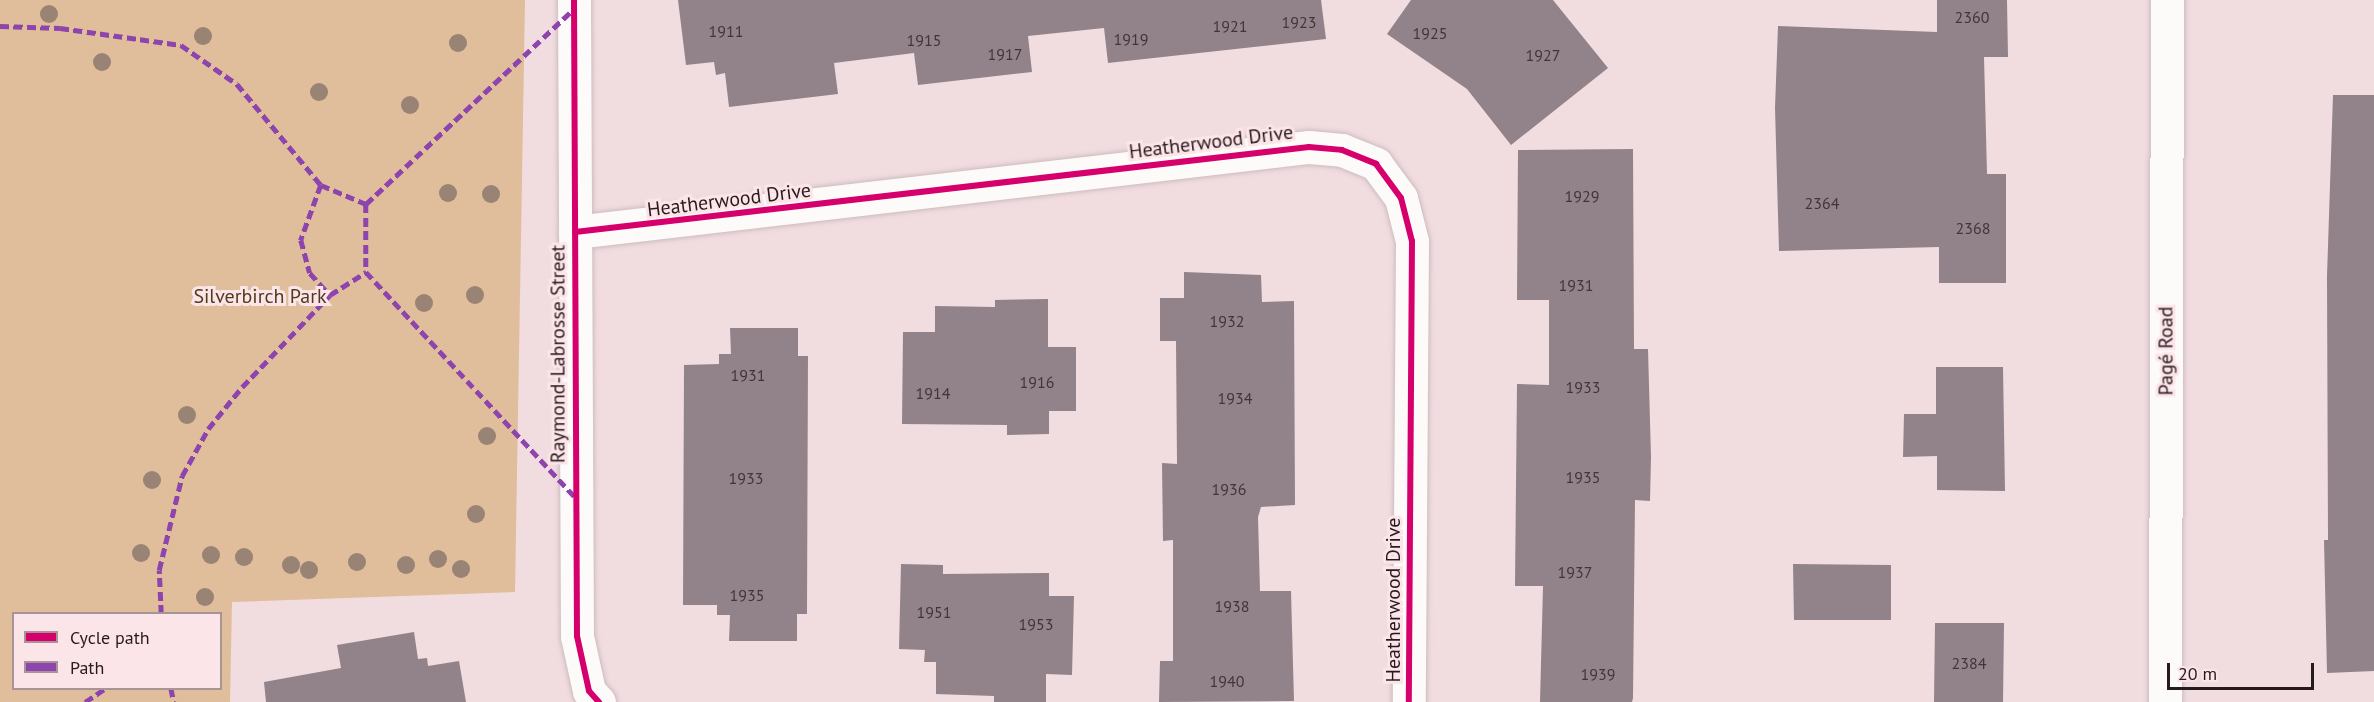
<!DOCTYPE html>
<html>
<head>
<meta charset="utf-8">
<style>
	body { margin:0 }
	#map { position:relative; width:2374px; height:702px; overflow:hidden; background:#f1dce0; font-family:"PT Sans",sans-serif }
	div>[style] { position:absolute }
	.green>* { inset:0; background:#e0bd9b }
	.building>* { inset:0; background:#918389 }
	.roads { filter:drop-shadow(0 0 2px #ccbcbf) drop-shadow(0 0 2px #ccbcbf) }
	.street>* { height:33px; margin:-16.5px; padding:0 16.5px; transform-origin:16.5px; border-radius:16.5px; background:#fdfafa }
	.secondary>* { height:33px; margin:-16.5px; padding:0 16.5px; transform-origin:16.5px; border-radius:16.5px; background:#fdfafa }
	.quiet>* { height:4.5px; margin-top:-2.25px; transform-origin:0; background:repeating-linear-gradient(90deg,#8e44ad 0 9px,transparent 0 13.5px) }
	.cycleway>* { height:6px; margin:-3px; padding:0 3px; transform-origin:3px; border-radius:3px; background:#d6006c }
	.trees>* { width:18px; height:18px; margin:-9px; border-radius:50%; background:#998374 }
	span { translate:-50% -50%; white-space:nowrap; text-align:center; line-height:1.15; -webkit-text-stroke:6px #fce5e9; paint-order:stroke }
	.number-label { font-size:16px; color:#423438 }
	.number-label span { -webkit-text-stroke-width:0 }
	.street-label { font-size:20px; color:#271a1d }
	.park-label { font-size:20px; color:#513b1c }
	.legend { position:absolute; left:12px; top:612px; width:210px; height:78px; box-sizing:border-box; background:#fce5e9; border:2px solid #a79497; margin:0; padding:8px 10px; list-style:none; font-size:18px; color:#271a1d }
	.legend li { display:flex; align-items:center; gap:12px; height:30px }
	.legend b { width:30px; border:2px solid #a79497 }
	.scale { position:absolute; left:2167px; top:663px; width:147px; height:27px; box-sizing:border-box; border:3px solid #271a1d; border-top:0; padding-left:8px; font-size:18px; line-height:21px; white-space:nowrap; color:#271a1d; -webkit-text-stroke:4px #fce5e9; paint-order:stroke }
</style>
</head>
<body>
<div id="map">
	<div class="green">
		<i style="clip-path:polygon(evenodd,0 0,525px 0,515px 592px,232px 602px,230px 702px,0 702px,0 0,14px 614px,220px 614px,220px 688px,14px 688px,14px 614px)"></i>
	</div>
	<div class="building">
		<i style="clip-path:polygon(678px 0,1321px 0,1326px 39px,1108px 63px,1104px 28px,1028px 36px,1032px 72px,918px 85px,914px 53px,834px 63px,838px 94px,729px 107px,725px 73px,716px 75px,714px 62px,686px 65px)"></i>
		<i style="clip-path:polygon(1411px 0,1553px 0,1608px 68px,1511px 145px,1467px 89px,1387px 34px)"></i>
		<i style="clip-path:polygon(1937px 0,2007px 0,2008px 57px,1984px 57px,1987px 174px,2006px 174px,2006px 283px,1939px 283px,1939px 247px,1779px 251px,1775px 108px,1778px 26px,1937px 32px)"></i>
		<i style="clip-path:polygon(2333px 95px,2374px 95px,2374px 671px,2327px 673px,2324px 540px,2328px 540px,2327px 276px)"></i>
		<i style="clip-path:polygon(1633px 149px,1634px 349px,1648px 349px,1651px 457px,1650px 501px,1635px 500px,1633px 698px,1632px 702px,1540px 702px,1543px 586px,1515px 586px,1517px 384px,1549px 385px,1549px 300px,1517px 300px,1518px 150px)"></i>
		<i style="clip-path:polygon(1184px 272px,1261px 275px,1262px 302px,1294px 301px,1295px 505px,1261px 507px,1258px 517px,1260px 591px,1291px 591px,1294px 701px,1159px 702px,1160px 661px,1173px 661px,1173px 540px,1163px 541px,1162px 463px,1177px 464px,1176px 341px,1160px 341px,1160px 298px,1184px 298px)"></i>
		<i style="clip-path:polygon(1048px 299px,1048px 347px,1076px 347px,1076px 411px,1049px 411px,1049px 434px,1007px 435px,1007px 425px,902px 424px,903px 332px,935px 332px,935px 306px,995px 307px,995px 300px)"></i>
		<i style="clip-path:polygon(730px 328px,798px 328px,798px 356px,808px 356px,807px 614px,797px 614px,797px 641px,729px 641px,730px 615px,717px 615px,717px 605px,683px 605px,684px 365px,719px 364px,719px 354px,731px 354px)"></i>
		<i style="clip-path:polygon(1936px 367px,2003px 367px,2005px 491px,1937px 490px,1937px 456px,1903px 457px,1904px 414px,1936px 414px)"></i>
		<i style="clip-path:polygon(901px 564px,943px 565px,943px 574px,1049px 573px,1049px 596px,1074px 596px,1072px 675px,1046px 674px,1046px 702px,994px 702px,994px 696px,936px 694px,936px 662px,924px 662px,925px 650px,899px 649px)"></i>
		<i style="clip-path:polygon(1793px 564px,1891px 565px,1891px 620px,1794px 620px)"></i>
		<i style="clip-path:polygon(1935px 623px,2004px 623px,2003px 702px,1934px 702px)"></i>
		<i style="clip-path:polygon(414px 632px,418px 659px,427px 658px,428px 666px,459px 661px,466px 702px,266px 702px,264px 682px,341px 668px,337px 645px)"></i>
	</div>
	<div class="roads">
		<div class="street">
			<i style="left:574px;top:0;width:636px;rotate:89.73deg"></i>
			<i style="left:577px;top:636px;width:56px;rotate:77.7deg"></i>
			<i style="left:589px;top:691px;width:15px;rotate:48deg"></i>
			<i style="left:575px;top:232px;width:739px;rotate:-6.61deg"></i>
			<i style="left:1309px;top:147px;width:33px;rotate:5deg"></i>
			<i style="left:1342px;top:150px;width:37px;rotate:22deg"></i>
			<i style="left:1376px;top:164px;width:42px;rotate:53.7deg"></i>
			<i style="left:1401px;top:198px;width:44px;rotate:75.7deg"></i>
			<i style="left:1412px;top:241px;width:461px;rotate:90.4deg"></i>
		</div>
		<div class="secondary">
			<i style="left:2165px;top:702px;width:702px;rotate:-89.84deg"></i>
		</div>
	</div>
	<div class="quiet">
		<i style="left:0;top:26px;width:60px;rotate:1.9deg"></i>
		<i style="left:60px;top:28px;width:122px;rotate:8deg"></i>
		<i style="left:181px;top:45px;width:68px;rotate:34.9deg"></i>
		<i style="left:237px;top:84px;width:131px;rotate:50.3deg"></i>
		<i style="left:321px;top:185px;width:49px;rotate:22.9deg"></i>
		<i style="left:366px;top:204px;width:68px;rotate:90deg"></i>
		<i style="left:366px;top:272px;width:306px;rotate:47.1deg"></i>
		<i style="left:321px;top:185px;width:59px;rotate:110deg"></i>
		<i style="left:301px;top:240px;width:34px;rotate:75deg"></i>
		<i style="left:310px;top:273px;width:30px;rotate:48deg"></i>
		<i style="left:330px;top:295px;width:43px;rotate:-32.6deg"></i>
		<i style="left:366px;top:204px;width:285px;rotate:-43.2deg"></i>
		<i style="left:161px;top:614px;width:44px;rotate:-92.6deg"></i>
		<i style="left:159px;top:570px;width:97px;rotate:-76.3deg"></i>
		<i style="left:182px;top:476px;width:54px;rotate:-61deg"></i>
		<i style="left:208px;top:429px;width:54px;rotate:-51deg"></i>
		<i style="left:242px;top:387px;width:127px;rotate:-46.3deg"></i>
		<i style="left:171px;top:688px;width:14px;rotate:78deg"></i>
		<i style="left:85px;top:702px;width:25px;rotate:-34deg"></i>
	</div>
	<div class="cycleway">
		<i style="left:574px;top:0;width:636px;rotate:89.73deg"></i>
		<i style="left:577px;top:636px;width:56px;rotate:77.7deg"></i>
		<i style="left:589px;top:691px;width:15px;rotate:48deg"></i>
		<i style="left:575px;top:232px;width:739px;rotate:-6.61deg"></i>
		<i style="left:1309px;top:147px;width:33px;rotate:5deg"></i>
		<i style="left:1342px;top:150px;width:37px;rotate:22deg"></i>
		<i style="left:1376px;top:164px;width:42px;rotate:53.7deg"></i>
		<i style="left:1401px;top:198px;width:44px;rotate:75.7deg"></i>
		<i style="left:1412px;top:241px;width:461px;rotate:90.4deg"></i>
	</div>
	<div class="trees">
		<i style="left:49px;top:14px"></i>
		<i style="left:203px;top:36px"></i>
		<i style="left:458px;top:43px"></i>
		<i style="left:102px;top:62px"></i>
		<i style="left:319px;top:92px"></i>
		<i style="left:410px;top:105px"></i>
		<i style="left:448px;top:193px"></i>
		<i style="left:491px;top:194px"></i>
		<i style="left:475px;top:295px"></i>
		<i style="left:424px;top:303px"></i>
		<i style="left:187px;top:415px"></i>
		<i style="left:487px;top:436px"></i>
		<i style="left:152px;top:480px"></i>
		<i style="left:476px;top:514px"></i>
		<i style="left:141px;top:553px"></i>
		<i style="left:211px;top:555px"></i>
		<i style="left:244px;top:557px"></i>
		<i style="left:438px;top:559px"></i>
		<i style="left:357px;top:562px"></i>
		<i style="left:291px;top:565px"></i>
		<i style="left:406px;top:565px"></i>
		<i style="left:461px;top:569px"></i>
		<i style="left:309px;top:570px"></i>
		<i style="left:205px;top:597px"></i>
	</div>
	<div class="number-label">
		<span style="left:1972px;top:17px">2360</span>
		<span style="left:1299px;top:22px">1923</span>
		<span style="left:1230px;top:26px">1921</span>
		<span style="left:726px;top:31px">1911</span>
		<span style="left:1430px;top:33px">1925</span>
		<span style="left:1131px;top:39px">1919</span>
		<span style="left:924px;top:40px">1915</span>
		<span style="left:1005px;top:54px">1917</span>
		<span style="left:1543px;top:55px">1927</span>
		<span style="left:1582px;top:196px">1929</span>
		<span style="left:1822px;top:203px">2364</span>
		<span style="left:1973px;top:228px">2368</span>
		<span style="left:1576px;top:285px">1931</span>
		<span style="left:1227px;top:321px">1932</span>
		<span style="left:748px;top:375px">1931</span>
		<span style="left:1037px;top:382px">1916</span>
		<span style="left:1583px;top:387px">1933</span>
		<span style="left:933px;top:393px">1914</span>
		<span style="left:1235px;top:398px">1934</span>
		<span style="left:1583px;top:477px">1935</span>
		<span style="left:746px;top:478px">1933</span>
		<span style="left:1229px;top:489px">1936</span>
		<span style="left:1575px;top:572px">1937</span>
		<span style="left:747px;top:595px">1935</span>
		<span style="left:1232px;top:606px">1938</span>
		<span style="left:934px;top:612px">1951</span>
		<span style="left:1036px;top:624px">1953</span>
		<span style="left:1969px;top:663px">2384</span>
		<span style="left:1598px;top:674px">1939</span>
		<span style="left:1227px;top:681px">1940</span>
	</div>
	<div class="street-label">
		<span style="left:1211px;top:142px;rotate:-7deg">Heatherwood Drive</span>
		<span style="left:729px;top:200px;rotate:-7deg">Heatherwood Drive</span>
		<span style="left:2166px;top:351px;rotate:-90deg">Pagé Road</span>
		<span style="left:558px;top:354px;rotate:-90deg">Raymond-Labrosse Street</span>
		<span style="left:1393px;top:600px;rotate:-90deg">Heatherwood Drive</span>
	</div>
	<div class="park-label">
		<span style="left:260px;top:296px">Silverbirch Park</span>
	</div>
	<ul class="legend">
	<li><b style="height:8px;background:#d6006c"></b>Cycle path</li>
	<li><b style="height:8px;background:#8e44ad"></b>Path</li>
	</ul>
	<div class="scale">20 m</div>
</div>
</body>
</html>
